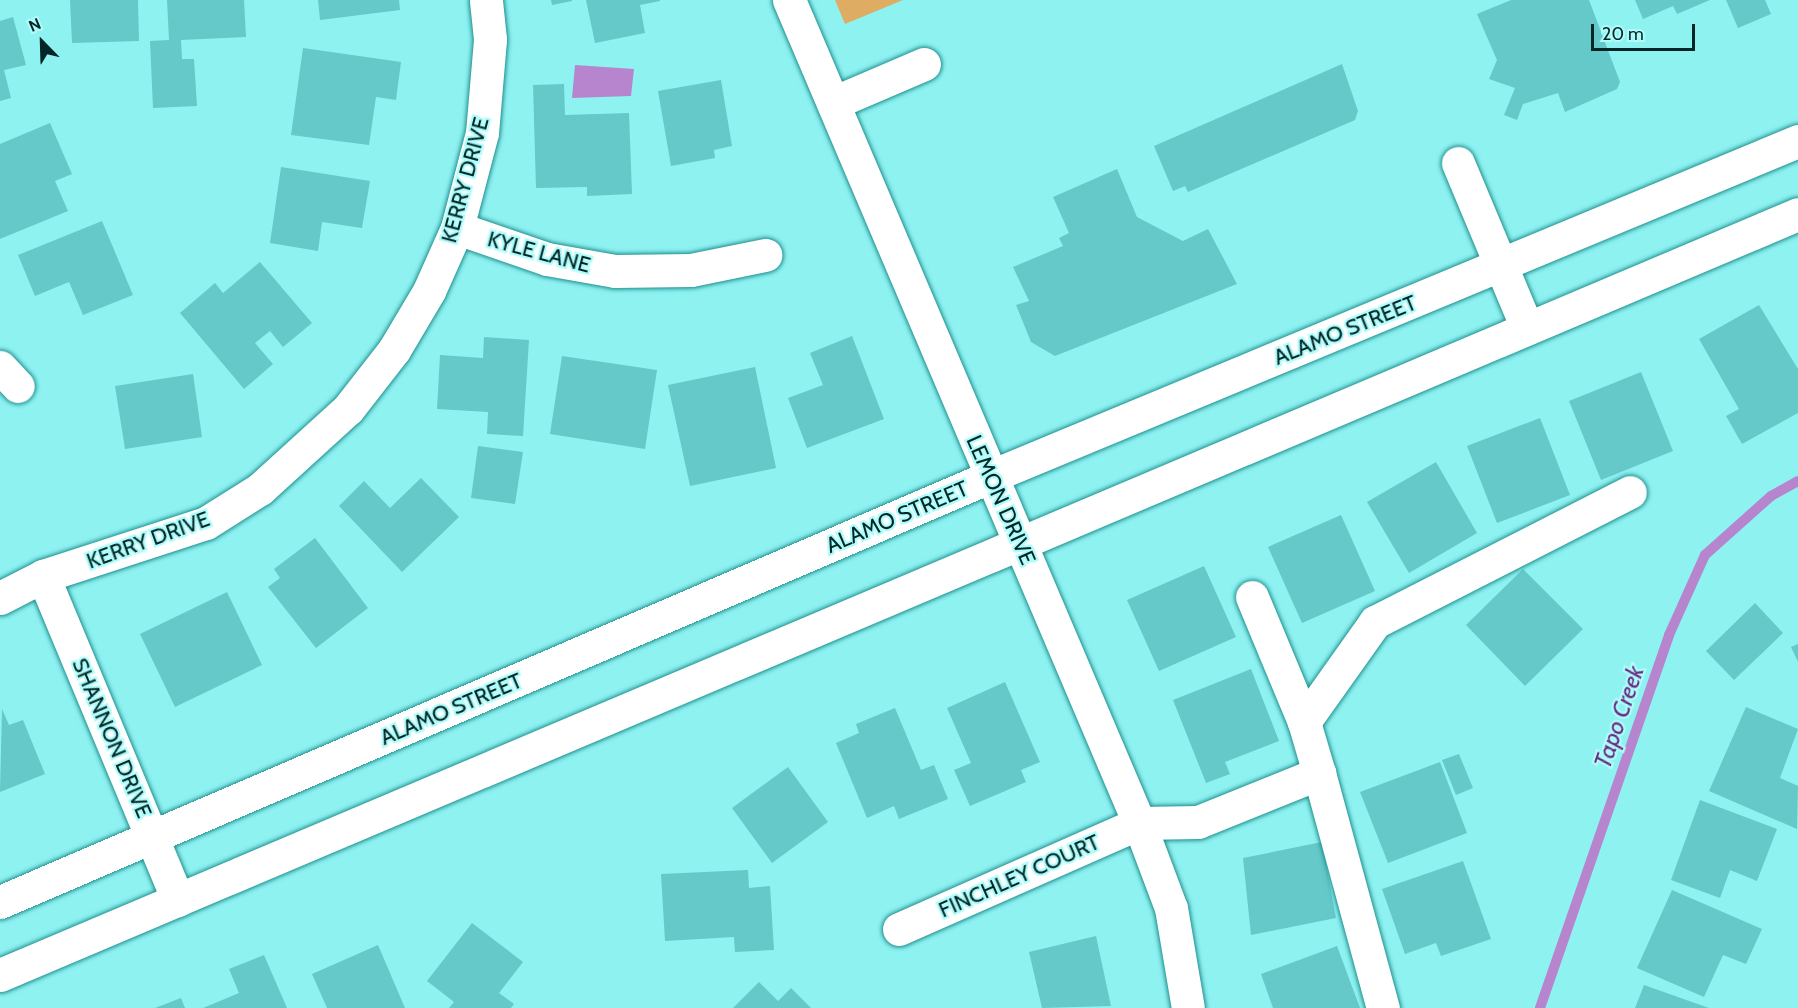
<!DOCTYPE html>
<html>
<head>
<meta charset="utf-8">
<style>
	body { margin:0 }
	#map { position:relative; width:1798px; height:1008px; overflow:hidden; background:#8ef2f1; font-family:Cabin,sans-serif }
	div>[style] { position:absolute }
	.green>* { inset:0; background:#dfac63 }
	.water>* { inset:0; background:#b785ce }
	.stream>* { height:10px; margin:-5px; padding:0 5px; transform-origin:5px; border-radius:5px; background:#b785ce }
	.building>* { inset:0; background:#64c9c8 }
	.roads { filter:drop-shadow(0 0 2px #1f908f) drop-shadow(0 0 2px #1f908f) }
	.minor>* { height:33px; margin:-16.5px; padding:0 16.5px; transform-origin:16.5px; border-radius:16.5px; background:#fff }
	.major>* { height:33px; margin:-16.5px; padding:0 16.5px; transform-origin:16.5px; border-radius:16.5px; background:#fff }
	span { translate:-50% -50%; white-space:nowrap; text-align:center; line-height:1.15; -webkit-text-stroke:4.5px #affcfb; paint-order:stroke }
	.street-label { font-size:22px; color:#042626 }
	.water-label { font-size:24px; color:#682a81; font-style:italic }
	.north { position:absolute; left:12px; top:12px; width:60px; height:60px; -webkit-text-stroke:4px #affcfb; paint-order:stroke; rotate:337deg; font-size:16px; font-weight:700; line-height:24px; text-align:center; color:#042626 }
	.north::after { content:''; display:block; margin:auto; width:21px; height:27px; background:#042626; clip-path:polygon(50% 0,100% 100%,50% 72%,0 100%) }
	.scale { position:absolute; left:1591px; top:24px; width:104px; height:27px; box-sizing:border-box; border:3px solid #042626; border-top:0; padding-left:8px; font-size:18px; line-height:21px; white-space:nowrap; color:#042626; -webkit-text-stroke:4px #affcfb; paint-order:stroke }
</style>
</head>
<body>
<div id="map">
	<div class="green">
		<i style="clip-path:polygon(835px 0,903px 0,845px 24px)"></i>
	</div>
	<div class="water">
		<i style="clip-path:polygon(575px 65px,634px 69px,631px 96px,572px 98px)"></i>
	</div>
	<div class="stream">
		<i style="left:1540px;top:1008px;width:395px;rotate:-70.9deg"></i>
		<i style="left:1669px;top:635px;width:88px;rotate:-65.8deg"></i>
		<i style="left:1705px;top:555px;width:89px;rotate:-41.8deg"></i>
		<i style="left:1771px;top:496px;width:31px;rotate:-29deg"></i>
	</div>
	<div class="building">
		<i style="clip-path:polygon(70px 0,138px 0,139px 41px,72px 43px)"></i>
		<i style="clip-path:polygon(167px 0,244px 0,246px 37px,181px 40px,182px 59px,194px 59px,197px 106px,153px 108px,150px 41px,169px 40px)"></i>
		<i style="clip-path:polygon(318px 0,399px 0,400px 10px,320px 20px)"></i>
		<i style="clip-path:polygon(551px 0,572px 0,572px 1px,552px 5px)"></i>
		<i style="clip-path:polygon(586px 0,660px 0,660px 1px,640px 5px,645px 33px,595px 43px)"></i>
		<i style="clip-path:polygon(1511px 0,1589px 0,1620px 82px,1617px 89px,1565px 112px,1558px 93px,1523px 104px,1517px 120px,1504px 115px,1515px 88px,1489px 79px,1497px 60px,1477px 14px)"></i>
		<i style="clip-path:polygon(1635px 0,1710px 0,1677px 14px,1673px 6px,1643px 19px)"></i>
		<i style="clip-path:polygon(1726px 0,1765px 0,1771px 14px,1738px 28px)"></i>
		<i style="clip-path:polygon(13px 17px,26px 65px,4px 70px,11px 98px,0 101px,0 21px)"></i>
		<i style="clip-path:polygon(303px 48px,401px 62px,396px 100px,376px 97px,369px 145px,291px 135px)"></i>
		<i style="clip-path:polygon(1342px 64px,1358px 111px,1355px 120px,1188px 192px,1185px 186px,1173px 191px,1154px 146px)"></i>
		<i style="clip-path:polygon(721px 80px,732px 146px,714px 150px,715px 158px,671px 166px,658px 91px)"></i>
		<i style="clip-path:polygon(564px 84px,565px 115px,629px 113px,632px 194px,587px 196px,587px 187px,536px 188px,533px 85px)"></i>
		<i style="clip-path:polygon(50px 123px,72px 174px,55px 181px,68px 211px,0 239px,0 144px)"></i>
		<i style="clip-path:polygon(281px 167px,370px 181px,362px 228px,322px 222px,318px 251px,270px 243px)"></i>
		<i style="clip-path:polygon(1117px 169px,1137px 217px,1183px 241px,1208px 229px,1237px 284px,1055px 356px,1031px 342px,1016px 305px,1029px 301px,1013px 267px,1063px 246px,1059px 238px,1069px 233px,1053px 197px)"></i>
		<i style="clip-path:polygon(102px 221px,133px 295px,83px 315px,69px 282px,35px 296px,18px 255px)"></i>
		<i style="clip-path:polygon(260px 262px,312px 323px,283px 347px,270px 331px,255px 343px,273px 364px,244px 389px,180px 313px,215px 283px,223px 293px)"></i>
		<i style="clip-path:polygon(1759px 305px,1798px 369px,1798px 413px,1742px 444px,1726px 416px,1739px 409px,1699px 339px)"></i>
		<i style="clip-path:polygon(852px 336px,884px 419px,807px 448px,788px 398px,823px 385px,810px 353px)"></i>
		<i style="clip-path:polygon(484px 337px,529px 340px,523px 436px,487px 434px,488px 412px,437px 409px,440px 355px,483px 358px)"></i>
		<i style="clip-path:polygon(562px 356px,657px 370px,645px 449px,550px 434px)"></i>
		<i style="clip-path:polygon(755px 367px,776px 468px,690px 486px,668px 385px)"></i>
		<i style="clip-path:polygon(1641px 372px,1673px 451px,1601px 480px,1569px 401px)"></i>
		<i style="clip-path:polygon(193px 374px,202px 437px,125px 449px,115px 386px)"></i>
		<i style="clip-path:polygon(1540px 418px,1570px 495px,1497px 523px,1467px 446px)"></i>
		<i style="clip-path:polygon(478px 446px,523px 452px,515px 504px,471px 498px)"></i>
		<i style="clip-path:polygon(1436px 462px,1477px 533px,1409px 573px,1367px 502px)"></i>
		<i style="clip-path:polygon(421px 478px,459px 517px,402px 572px,339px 506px,364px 481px,390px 508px)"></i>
		<i style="clip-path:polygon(1341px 515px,1375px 591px,1302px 623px,1268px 547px)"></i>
		<i style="clip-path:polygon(315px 538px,368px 608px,316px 648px,268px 587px,280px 578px,274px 569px)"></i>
		<i style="clip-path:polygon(1204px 566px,1236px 637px,1159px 671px,1127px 600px)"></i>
		<i style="clip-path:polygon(1523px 569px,1583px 629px,1525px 686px,1466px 625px)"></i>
		<i style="clip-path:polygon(227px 592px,262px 665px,175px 707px,140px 634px)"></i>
		<i style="clip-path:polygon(1755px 603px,1783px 633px,1734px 680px,1706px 651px)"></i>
		<i style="clip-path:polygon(1798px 644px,1798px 662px,1791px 647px)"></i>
		<i style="clip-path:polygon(1251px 669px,1279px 741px,1225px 762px,1230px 774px,1206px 783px,1173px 700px)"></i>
		<i style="clip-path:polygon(1005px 682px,1040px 762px,1021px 770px,1026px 782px,970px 806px,954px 770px,971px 763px,947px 708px)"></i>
		<i style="clip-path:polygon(1746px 707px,1798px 729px,1780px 778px,1798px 786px,1797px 829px,1709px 791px)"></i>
		<i style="clip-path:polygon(895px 708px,921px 770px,934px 765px,948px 799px,899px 819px,894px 806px,867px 818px,836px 743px,859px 733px,856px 724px)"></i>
		<i style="clip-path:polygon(2px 709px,9px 725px,23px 720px,45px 774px,0 792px)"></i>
		<i style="clip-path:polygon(1459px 754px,1473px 788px,1456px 795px,1442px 760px)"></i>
		<i style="clip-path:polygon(1440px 762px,1467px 833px,1388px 863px,1360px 792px)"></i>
		<i style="clip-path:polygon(788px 767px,828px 822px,772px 863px,732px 808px)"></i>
		<i style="clip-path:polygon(1700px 800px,1777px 829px,1757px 881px,1730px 870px,1720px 898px,1671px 880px)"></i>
		<i style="clip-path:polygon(1322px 842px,1336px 918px,1251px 935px,1243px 858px)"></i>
		<i style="clip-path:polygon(1463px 861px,1491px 939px,1441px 956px,1436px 943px,1405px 954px,1382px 889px)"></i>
		<i style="clip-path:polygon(748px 870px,749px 888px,770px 886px,774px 950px,735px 952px,734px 937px,665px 941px,661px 874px)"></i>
		<i style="clip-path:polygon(1672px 890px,1762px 929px,1746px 964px,1723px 955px,1704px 997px,1637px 968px)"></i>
		<i style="clip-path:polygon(472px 923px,523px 962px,499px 993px,514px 1004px,511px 1008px,449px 1008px,454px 1002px,427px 981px)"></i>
		<i style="clip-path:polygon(1096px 936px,1111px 1006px,1042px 1008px,1029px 952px)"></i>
		<i style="clip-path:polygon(378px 945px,405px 1008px,327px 1008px,312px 974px)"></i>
		<i style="clip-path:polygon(1337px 946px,1360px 1008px,1273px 1008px,1261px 974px)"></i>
		<i style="clip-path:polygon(264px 955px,287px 1008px,203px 1008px,239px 993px,229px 969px)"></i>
		<i style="clip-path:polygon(759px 982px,778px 1001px,791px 988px,811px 1008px,733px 1008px)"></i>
		<i style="clip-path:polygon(1644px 985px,1709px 1008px,1635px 1008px)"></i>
		<i style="clip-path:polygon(181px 998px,185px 1008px,155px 1008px)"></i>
	</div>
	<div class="roads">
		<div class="minor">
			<i style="left:789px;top:0;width:894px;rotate:66.96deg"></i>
			<i style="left:1139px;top:823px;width:91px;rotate:69.4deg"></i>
			<i style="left:1171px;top:908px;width:101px;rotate:80.4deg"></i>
			<i style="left:833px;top:103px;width:99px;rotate:-23.2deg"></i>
			<i style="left:1458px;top:163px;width:179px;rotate:67.3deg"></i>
			<i style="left:457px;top:228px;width:95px;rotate:19deg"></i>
			<i style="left:547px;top:259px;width:69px;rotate:10deg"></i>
			<i style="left:615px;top:271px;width:76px;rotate:-0.8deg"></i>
			<i style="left:691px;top:270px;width:76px;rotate:-11.5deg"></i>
			<i style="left:0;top:367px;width:26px;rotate:47deg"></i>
			<i style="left:43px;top:576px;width:351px;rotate:67.4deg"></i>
			<i style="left:1252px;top:597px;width:135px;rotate:67.4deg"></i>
			<i style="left:0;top:598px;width:48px;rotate:-27.1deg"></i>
			<i style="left:43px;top:576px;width:171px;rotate:-18deg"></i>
			<i style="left:206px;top:523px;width:64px;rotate:-32.2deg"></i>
			<i style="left:260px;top:489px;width:119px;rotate:-42.3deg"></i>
			<i style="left:348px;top:409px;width:75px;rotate:-52.1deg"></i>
			<i style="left:394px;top:350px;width:69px;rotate:-59.3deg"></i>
			<i style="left:429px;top:291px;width:69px;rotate:-66deg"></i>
			<i style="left:457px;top:228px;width:98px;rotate:-75.3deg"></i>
			<i style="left:482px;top:133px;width:94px;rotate:-85.1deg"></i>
			<i style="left:490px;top:39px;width:39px;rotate:-96deg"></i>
			<i style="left:1319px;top:773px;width:244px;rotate:74.8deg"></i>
			<i style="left:899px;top:929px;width:262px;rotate:-23.8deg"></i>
			<i style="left:1139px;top:823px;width:59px;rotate:-1deg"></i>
			<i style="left:1198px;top:822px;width:131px;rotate:-22deg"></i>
			<i style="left:1319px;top:773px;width:53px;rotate:-106.4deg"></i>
			<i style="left:1304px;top:722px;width:123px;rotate:-54.6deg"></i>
			<i style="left:1375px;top:622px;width:286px;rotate:-27deg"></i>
		</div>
		<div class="major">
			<i style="left:0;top:902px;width:1076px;rotate:-23.25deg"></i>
			<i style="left:989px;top:477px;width:876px;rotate:-22.55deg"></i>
			<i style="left:0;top:975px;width:1952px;rotate:-22.94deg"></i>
		</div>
	</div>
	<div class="street-label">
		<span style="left:465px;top:180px;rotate:-75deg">KERRY DRIVE</span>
		<span style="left:539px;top:252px;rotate:15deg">KYLE LANE</span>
		<span style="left:1345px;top:330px;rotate:-22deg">ALAMO STREET</span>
		<span style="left:1001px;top:500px;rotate:66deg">LEMON DRIVE</span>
		<span style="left:897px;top:517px;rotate:-23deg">ALAMO STREET</span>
		<span style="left:148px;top:540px;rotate:-20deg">KERRY DRIVE</span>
		<span style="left:451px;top:709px;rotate:-23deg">ALAMO STREET</span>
		<span style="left:112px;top:738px;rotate:67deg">SHANNON DRIVE</span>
		<span style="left:1019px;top:876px;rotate:-24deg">FINCHLEY COURT</span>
	</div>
	<div class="water-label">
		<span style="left:1619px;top:717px;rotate:-71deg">Tapo Creek</span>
	</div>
	<div class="north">N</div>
	<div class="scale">20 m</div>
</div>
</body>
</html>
